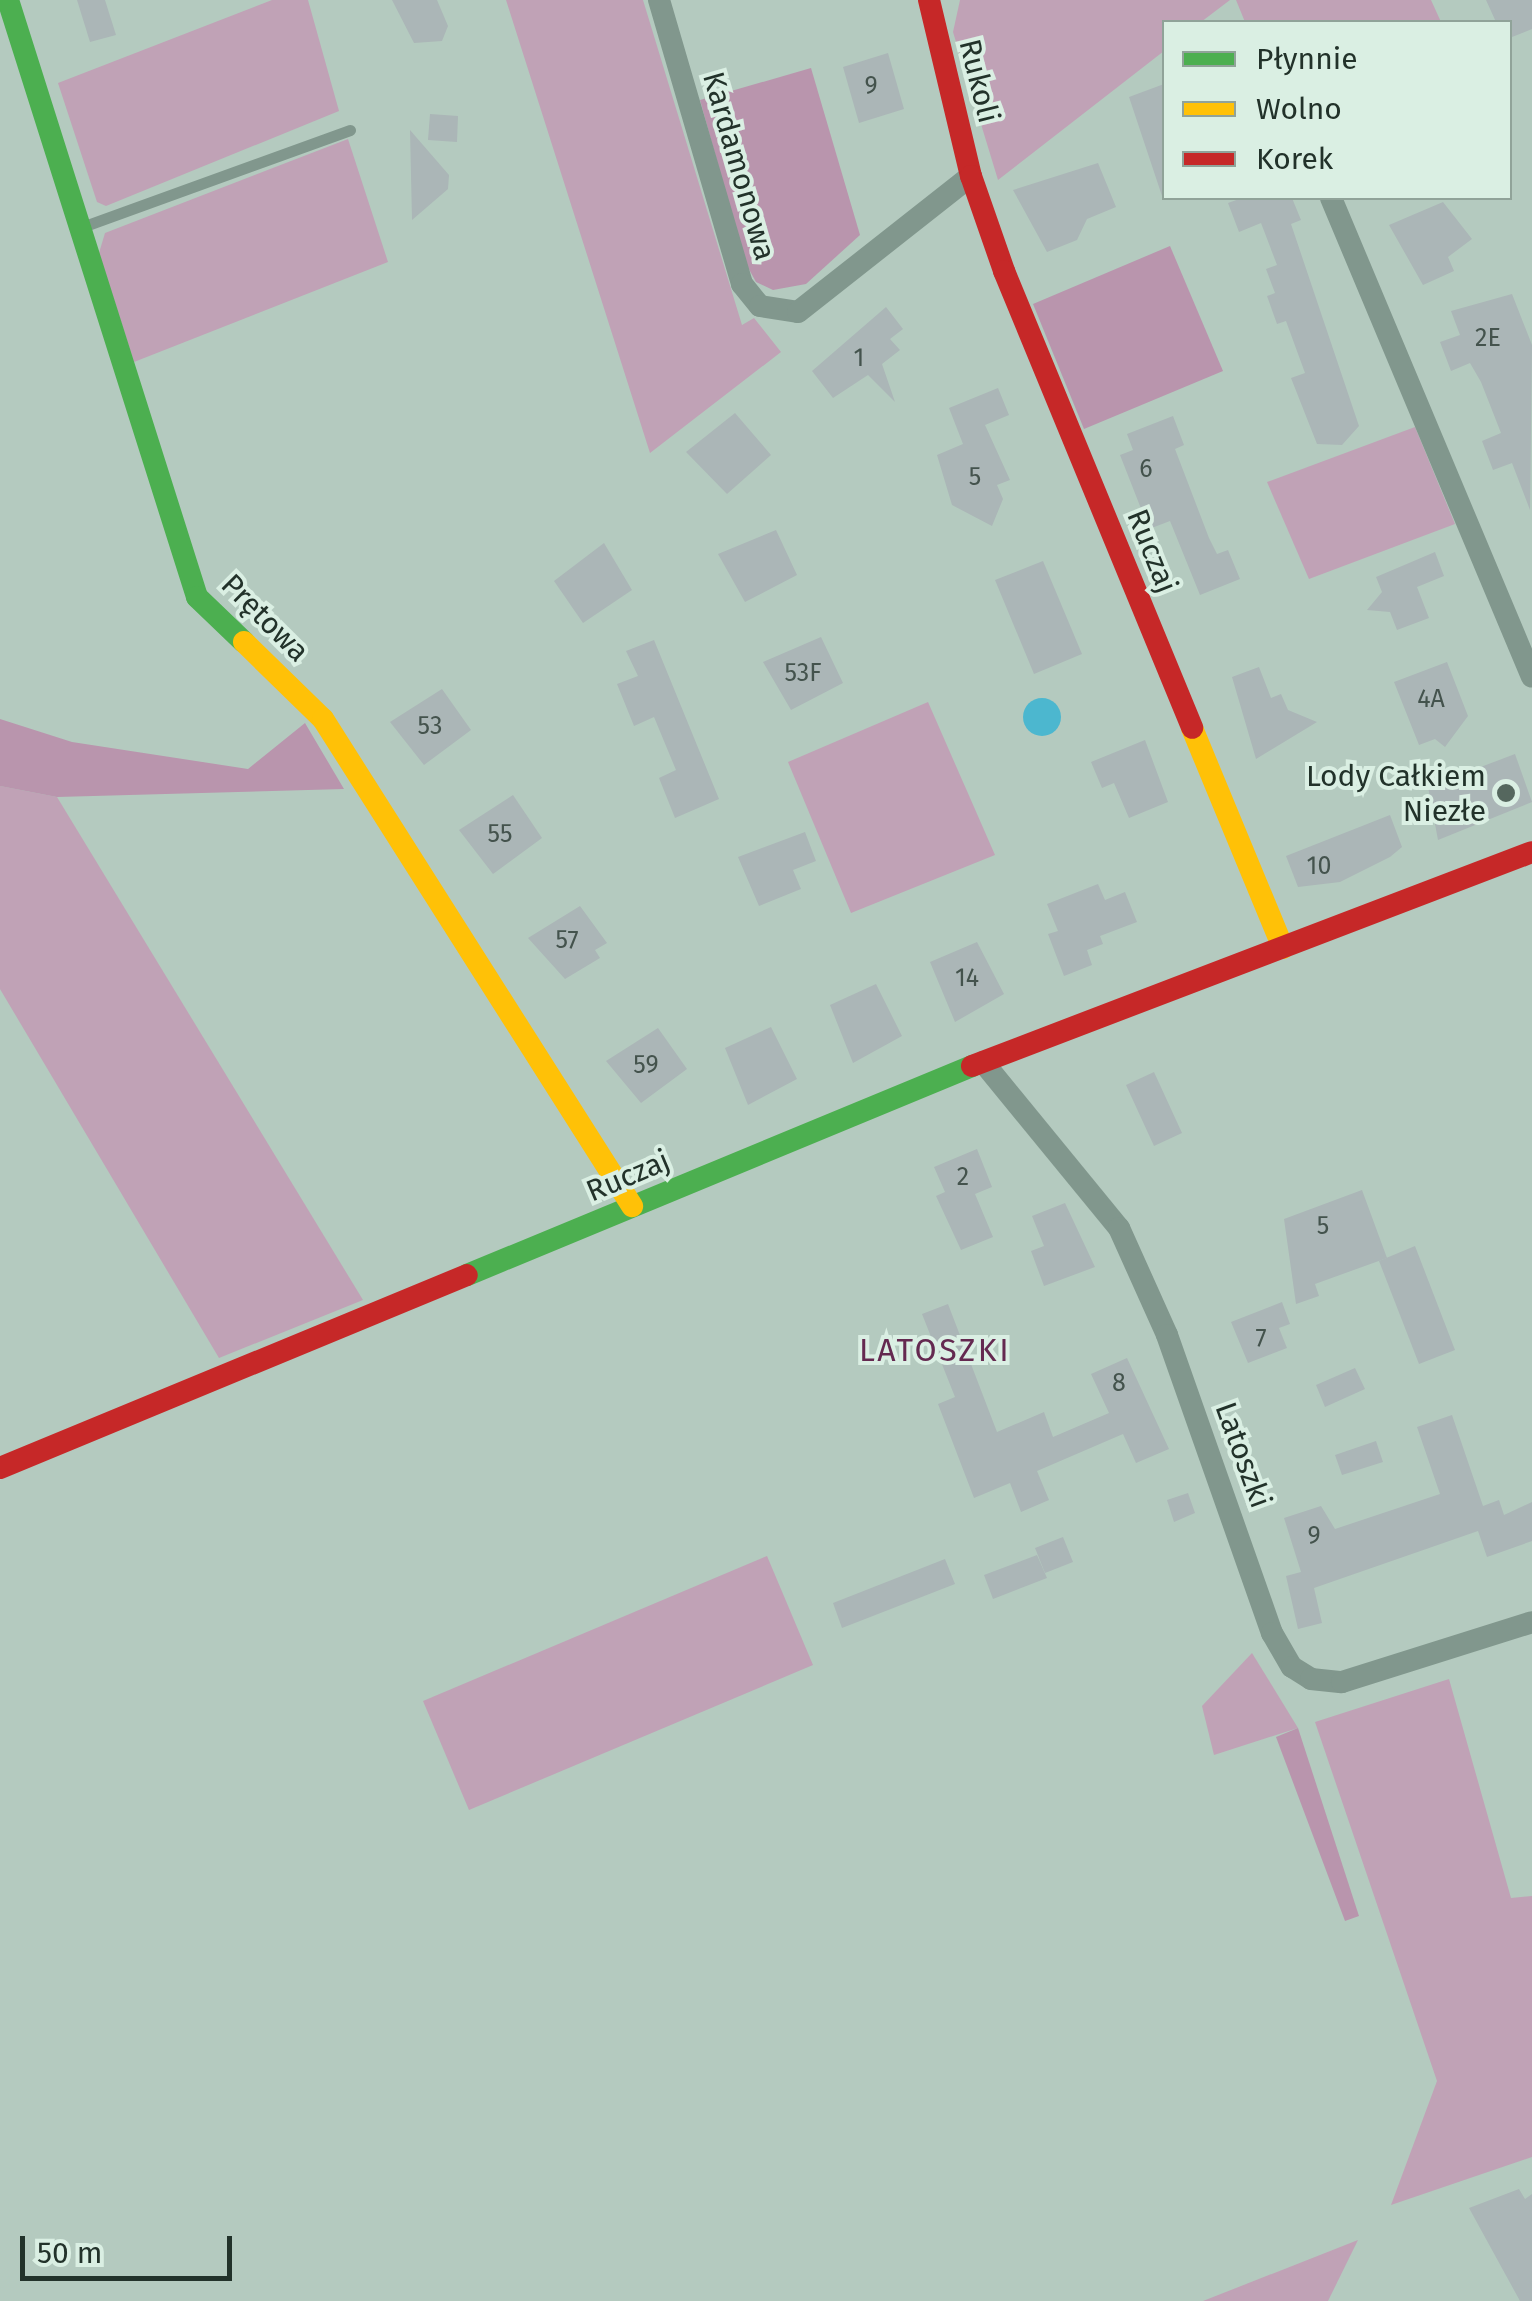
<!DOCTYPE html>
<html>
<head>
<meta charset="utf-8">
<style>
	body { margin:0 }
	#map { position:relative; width:1532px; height:2301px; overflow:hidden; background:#b4cabf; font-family:"Fira Sans",sans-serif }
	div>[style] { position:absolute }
	.green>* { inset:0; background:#c0a2b6 }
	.forest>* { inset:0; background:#b995ad }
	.water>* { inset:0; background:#4cb7cf }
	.round { border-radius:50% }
	.building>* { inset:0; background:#abb6b7 }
	.lane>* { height:11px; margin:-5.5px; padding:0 5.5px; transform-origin:5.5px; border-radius:5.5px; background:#81978d }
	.street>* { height:22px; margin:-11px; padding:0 11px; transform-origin:11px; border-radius:11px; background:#81978d }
	.fast>* { height:22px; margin:-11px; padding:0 11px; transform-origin:11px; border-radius:11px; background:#4caf50 }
	.slow>* { height:22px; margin:-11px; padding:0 11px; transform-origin:11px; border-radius:11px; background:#ffc107 }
	.jam>* { height:22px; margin:-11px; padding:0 11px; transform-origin:11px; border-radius:11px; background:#c62828 }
	.dots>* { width:28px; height:28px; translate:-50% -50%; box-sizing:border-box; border:5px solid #daefe3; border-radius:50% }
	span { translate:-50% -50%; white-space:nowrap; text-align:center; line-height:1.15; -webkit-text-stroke:8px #daefe3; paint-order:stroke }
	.number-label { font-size:25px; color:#44534d }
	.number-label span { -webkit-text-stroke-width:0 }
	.street-label { font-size:30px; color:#22322a }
	.poi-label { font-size:30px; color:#22322a }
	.right { translate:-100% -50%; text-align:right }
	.neighbourhood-label { font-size:32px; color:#642950; letter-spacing:2.5px }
	.legend { position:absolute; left:1162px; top:20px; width:350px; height:180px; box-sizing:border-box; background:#daefe3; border:2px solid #90a399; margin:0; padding:12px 18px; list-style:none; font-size:30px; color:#22322a }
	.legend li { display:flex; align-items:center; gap:20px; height:50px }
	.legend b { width:50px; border:2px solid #90a399 }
	.scale { position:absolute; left:20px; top:2236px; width:212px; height:45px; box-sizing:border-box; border:5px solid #22322a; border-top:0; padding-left:12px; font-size:30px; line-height:35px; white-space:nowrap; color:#22322a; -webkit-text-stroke:8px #daefe3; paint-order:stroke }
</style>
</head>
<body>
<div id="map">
	<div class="green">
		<i style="clip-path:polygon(272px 0,308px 0,339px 111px,106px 206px,97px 202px,58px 83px)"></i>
		<i style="clip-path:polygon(506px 0,643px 0,742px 325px,754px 318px,781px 352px,650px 453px)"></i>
		<i style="clip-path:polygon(960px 0,1230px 0,1201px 22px,1164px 22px,1164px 51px,998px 180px,953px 32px)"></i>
		<i style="clip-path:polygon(1236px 0,1431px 0,1441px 22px,1245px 22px)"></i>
		<i style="clip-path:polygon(348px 139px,388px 262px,134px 362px,99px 253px,105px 233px)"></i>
		<i style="clip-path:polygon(1415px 427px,1455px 524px,1309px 579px,1267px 482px)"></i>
		<i style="clip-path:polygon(928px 702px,995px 855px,851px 913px,788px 762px)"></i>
		<i style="clip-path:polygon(0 786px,57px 797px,363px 1300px,219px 1358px,0 989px)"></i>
		<i style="clip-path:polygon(767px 1556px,813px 1665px,469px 1810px,423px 1701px)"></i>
		<i style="clip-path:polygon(1252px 1653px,1298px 1728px,1214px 1755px,1202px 1706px)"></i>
		<i style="clip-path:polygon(1449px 1679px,1511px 1898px,1532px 1896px,1532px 2157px,1391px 2205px,1437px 2081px,1315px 1722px)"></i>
		<i style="clip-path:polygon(1358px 2240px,1328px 2301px,1203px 2301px)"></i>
	</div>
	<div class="forest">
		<i style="clip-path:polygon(811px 68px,860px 235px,806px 284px,773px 290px,756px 282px,745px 262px,700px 100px)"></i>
		<i style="clip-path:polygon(1170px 246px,1223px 371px,1084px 429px,1033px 304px)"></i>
		<i style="clip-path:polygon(0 719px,72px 742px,248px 769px,305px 723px,344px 789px,57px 797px,0 786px)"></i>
		<i style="clip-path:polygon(1298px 1728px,1359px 1916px,1345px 1921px,1276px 1737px)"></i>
	</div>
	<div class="water">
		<i class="round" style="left:1023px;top:698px;width:38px;height:38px"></i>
	</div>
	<div class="building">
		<i style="clip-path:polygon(77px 0,105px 0,116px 35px,90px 42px)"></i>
		<i style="clip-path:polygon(392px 0,437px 0,448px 26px,442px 41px,414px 43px)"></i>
		<i style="clip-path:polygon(1486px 0,1532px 0,1532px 29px,1512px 37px,1510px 22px,1496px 22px)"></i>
		<i style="clip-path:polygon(888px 53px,904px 109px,859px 123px,843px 67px)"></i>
		<i style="clip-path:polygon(1164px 84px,1164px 196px,1162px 196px,1129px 97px)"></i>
		<i style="clip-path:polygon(430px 114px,458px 116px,457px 142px,428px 140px)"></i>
		<i style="clip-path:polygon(410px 130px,449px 175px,448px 189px,412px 220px)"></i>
		<i style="clip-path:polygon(1098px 163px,1116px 207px,1087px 219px,1077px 240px,1047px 252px,1013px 190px)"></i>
		<i style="clip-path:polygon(1242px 198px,1292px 198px,1301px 220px,1291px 224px,1359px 426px,1342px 445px,1317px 444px,1291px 378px,1305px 373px,1286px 321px,1277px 324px,1267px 296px,1275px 293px,1266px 269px,1277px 265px,1261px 223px,1239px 232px,1228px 203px)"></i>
		<i style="clip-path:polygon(1443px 202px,1472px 239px,1448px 257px,1454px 271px,1423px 285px,1389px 225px)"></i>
		<i style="clip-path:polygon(1512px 294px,1532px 345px,1530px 510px,1512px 463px,1493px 470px,1482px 441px,1501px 433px,1481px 382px,1470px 363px,1451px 371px,1440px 342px,1460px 335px,1451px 311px)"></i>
		<i style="clip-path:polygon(886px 307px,903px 329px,890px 339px,900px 350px,882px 364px,895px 402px,868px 375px,833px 398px,812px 371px)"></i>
		<i style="clip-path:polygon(998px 388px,1009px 415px,985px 425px,1010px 480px,997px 485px,1003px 499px,992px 526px,952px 505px,937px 455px,963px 444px,949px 408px)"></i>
		<i style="clip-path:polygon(735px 413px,771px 455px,727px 494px,686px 452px)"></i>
		<i style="clip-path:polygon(1173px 416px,1184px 445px,1175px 449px,1209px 538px,1217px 554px,1228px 550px,1240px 579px,1200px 595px,1170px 521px,1149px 529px,1120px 455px,1133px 450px,1127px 434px)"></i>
		<i style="clip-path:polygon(776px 530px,797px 575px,745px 602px,718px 554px)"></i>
		<i style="clip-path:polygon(604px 543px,632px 590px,583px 623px,554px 581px)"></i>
		<i style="clip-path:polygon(1435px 552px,1444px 576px,1417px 587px,1429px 618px,1397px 630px,1390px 612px,1367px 610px,1382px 592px,1376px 577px)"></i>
		<i style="clip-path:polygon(1043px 561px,1082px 654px,1034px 674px,995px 580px)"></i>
		<i style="clip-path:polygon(821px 637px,843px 683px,791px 710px,763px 662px)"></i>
		<i style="clip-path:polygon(654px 640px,719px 799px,675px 818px,659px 778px,676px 770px,654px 717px,634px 726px,617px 684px,638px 676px,626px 651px)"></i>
		<i style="clip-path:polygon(1447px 662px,1468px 716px,1445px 747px,1435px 739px,1419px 745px,1394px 682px)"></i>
		<i style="clip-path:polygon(1259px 667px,1271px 698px,1281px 694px,1288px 710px,1317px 722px,1256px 759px,1232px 677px)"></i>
		<i style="clip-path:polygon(442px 689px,471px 730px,424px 765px,390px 722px)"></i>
		<i style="clip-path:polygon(1145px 740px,1168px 802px,1129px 818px,1114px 783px,1102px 788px,1091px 762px)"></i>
		<i style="clip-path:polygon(1515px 754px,1532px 802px,1438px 840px,1428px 787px)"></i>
		<i style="clip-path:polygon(513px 795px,542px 838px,493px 874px,459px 830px)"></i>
		<i style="clip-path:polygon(1390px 815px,1402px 847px,1390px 857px,1340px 882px,1298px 887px,1286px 856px)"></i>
		<i style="clip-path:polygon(805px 832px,816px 861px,793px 870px,801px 889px,759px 906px,738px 857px)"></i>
		<i style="clip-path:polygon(1098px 884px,1105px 900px,1125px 892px,1137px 922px,1100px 936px,1103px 944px,1087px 950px,1092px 965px,1064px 976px,1048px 934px,1058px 931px,1047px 904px)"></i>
		<i style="clip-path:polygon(580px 906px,607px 943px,595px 950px,600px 958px,565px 979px,528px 938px)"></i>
		<i style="clip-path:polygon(977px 942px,1004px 994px,955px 1022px,930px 962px)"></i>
		<i style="clip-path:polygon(876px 984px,902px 1036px,853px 1063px,830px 1005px)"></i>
		<i style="clip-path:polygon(771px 1027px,797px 1079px,748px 1105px,725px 1048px)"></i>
		<i style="clip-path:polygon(658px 1028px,687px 1069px,641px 1103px,606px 1061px)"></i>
		<i style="clip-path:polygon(1154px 1072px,1182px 1133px,1154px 1146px,1126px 1085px)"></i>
		<i style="clip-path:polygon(977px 1149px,992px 1187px,975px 1194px,993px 1237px,961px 1250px,936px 1196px,945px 1192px,934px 1167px)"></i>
		<i style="clip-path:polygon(1362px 1190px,1387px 1258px,1315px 1284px,1319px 1296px,1296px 1304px,1284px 1219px)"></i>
		<i style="clip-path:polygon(1065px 1203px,1095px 1267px,1044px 1286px,1031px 1251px,1044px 1246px,1032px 1216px)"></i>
		<i style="clip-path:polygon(1415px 1246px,1455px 1350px,1419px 1364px,1379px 1261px)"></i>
		<i style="clip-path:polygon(1282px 1302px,1290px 1324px,1279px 1328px,1287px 1348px,1248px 1363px,1231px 1322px)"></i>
		<i style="clip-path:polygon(948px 1304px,997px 1432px,1044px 1412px,1053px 1437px,1109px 1413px,1091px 1374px,1127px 1358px,1169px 1449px,1136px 1463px,1123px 1434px,1037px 1471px,1049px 1500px,1021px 1512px,1010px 1483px,974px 1498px,938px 1404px,955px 1397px,922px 1314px)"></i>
		<i style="clip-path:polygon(1355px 1368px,1365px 1389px,1325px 1407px,1316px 1385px)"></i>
		<i style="clip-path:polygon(1452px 1415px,1483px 1506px,1499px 1500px,1504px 1515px,1532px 1502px,1532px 1541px,1487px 1557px,1478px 1531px,1314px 1588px,1322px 1623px,1298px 1629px,1286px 1576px,1301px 1572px,1284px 1518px,1321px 1506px,1335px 1529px,1440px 1494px,1417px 1427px)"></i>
		<i style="clip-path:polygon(1376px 1441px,1383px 1462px,1342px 1475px,1335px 1455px)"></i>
		<i style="clip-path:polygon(1188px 1493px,1195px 1513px,1174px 1522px,1167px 1500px)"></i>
		<i style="clip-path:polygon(1063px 1537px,1073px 1562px,1045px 1573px,1035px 1548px)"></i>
		<i style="clip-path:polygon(1037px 1555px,1047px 1578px,993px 1599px,984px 1575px)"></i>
		<i style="clip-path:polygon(945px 1559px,955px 1584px,842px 1628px,833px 1603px)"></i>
		<i style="clip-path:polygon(1519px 2189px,1525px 2199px,1532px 2194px,1532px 2301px,1520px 2301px,1469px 2208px)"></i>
	</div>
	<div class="lane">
		<i style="left:82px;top:227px;width:285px;rotate:-19.9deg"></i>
	</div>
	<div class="street">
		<i style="left:659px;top:0;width:296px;rotate:73.7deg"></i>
		<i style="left:742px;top:284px;width:28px;rotate:51deg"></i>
		<i style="left:760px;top:306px;width:38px;rotate:9deg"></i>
		<i style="left:798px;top:312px;width:220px;rotate:-38.2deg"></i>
		<i style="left:1331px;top:198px;width:519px;rotate:67.24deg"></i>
		<i style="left:983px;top:1062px;width:215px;rotate:50.7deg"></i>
		<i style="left:1119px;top:1228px;width:117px;rotate:65.8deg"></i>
		<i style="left:1167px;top:1335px;width:316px;rotate:70.6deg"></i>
		<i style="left:1272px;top:1633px;width:39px;rotate:60deg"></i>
		<i style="left:1292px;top:1667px;width:22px;rotate:32deg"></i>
		<i style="left:1311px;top:1679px;width:31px;rotate:6deg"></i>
		<i style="left:1342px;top:1682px;width:199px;rotate:-17.5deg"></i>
	</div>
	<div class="fast">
		<i style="left:8px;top:0;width:626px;rotate:72.43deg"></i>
		<i style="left:197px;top:597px;width:65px;rotate:43.8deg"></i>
		<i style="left:467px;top:1275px;width:547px;rotate:-22.48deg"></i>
	</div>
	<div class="slow">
		<i style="left:244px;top:642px;width:110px;rotate:44.3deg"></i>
		<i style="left:323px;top:719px;width:577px;rotate:57.6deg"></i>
		<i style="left:1192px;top:728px;width:238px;rotate:67.5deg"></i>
	</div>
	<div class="jam">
		<i style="left:929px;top:0;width:181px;rotate:76.6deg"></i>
		<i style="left:971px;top:176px;width:101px;rotate:70.8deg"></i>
		<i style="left:1004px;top:271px;width:494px;rotate:67.6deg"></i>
		<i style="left:972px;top:1066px;width:599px;rotate:-20.91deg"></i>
		<i style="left:0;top:1468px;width:505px;rotate:-22.45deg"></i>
	</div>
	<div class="dots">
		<i style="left:1506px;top:793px;background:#55675e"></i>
	</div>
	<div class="number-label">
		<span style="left:871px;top:86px">9</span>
		<span style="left:1488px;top:338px">2E</span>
		<span style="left:859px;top:358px">1</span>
		<span style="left:1146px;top:469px">6</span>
		<span style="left:975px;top:477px">5</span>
		<span style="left:803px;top:673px">53F</span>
		<span style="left:1431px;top:699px">4A</span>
		<span style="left:430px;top:726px">53</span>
		<span style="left:500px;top:834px">55</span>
		<span style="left:1319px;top:866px">10</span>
		<span style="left:567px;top:940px">57</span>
		<span style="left:967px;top:978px">14</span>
		<span style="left:646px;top:1065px">59</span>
		<span style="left:963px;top:1177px">2</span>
		<span style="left:1323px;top:1226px">5</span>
		<span style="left:1261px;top:1338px">7</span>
		<span style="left:1119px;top:1383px">8</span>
		<span style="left:1314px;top:1536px">9</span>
	</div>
	<div class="street-label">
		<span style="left:979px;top:81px;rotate:76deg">Rukoli</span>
		<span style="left:739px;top:166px;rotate:74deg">Kardamonowa</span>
		<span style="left:1152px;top:551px;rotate:68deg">Ruczaj</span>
		<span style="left:265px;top:618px;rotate:45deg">Prętowa</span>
		<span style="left:628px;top:1176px;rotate:-23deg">Ruczaj</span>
		<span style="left:1243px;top:1455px;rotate:70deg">Latoszki</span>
	</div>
	<div class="poi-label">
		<span class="right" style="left:1486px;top:793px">Lody Całkiem<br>Niezłe</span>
	</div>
	<div class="neighbourhood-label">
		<span style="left:935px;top:1350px">LATOSZKI</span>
	</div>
	<ul class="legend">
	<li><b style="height:12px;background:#4caf50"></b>Płynnie</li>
	<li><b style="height:12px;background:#ffc107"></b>Wolno</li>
	<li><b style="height:12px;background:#c62828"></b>Korek</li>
	</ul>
	<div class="scale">50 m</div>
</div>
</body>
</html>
